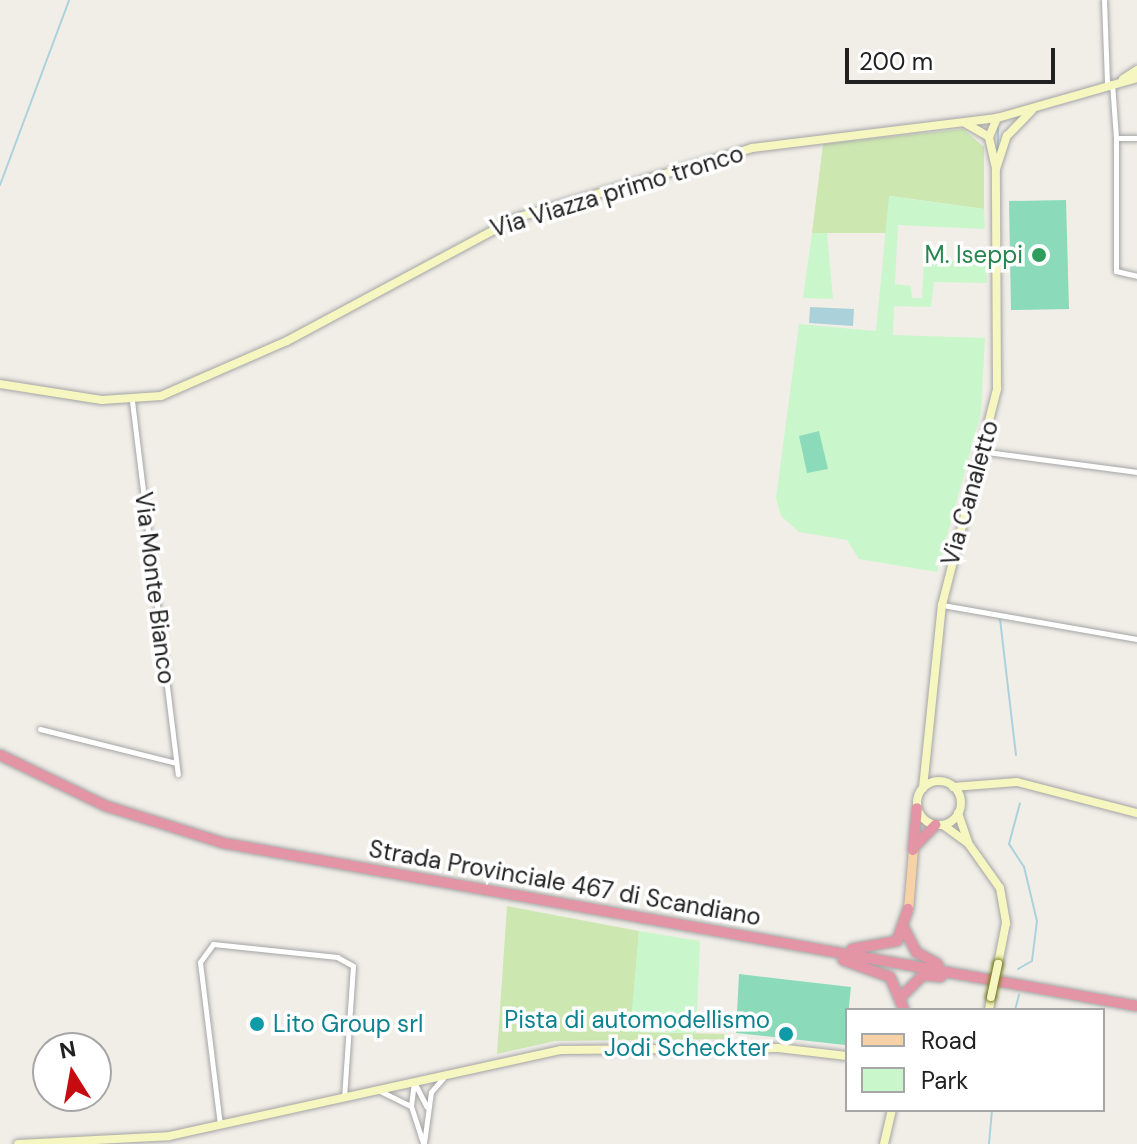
<!DOCTYPE html>
<html>
<head>
<meta charset="utf-8">
<style>
	body { margin:0 }
	#map { position:relative; width:1137px; height:1144px; overflow:hidden; background:#f1eee8; font-family:"DM Sans",sans-serif }
	div>[style] { position:absolute }
	.grass>* { inset:0; background:#cde7b1 }
	.park>* { inset:0; background:#c9f7cb }
	.pitch>* { inset:0; background:#8bdbba }
	.water>* { inset:0; background:#abd2db }
	.stream>* { height:2px; margin:-1px; padding:0 1px; transform-origin:1px; border-radius:1px; background:#abd2db }
	.roads { filter:drop-shadow(0 0 2px #a5a5a5) drop-shadow(0 0 2px #a5a5a5) }
	.street>* { height:5px; margin:-2.5px; padding:0 2.5px; transform-origin:2.5px; border-radius:2.5px; background:#fff }
	.secondary>* { height:8px; margin:-4px; padding:0 4px; transform-origin:4px; border-radius:4px; background:#f5f6c0 }
	.secondary>.ring { margin:-4px; padding:0; box-sizing:content-box; background:none; border:8px solid #f5f6c0; border-radius:50% }
	.primary>* { height:9px; margin:-4.5px; padding:0 4.5px; transform-origin:4.5px; border-radius:4.5px; background:#f7d2a7 }
	.highway>* { height:10px; margin:-5px; padding:0 5px; transform-origin:5px; border-radius:5px; background:#e395a5 }
	.bridges { filter:drop-shadow(0 0 2px #6b740b) drop-shadow(0 0 2px #6b740b) }
	.secondary-bridge>* { height:8px; margin:-4px; padding:0 4px; transform-origin:4px; border-radius:4px; background:#f5f6c0 }
	.dots>* { width:22px; height:22px; translate:-50% -50%; box-sizing:border-box; border:4px solid #fff; border-radius:50% }
	span { translate:-50% -50%; white-space:nowrap; text-align:center; line-height:1.15; -webkit-text-stroke:7px #fff; paint-order:stroke }
	.street-label { font-size:24px; color:#212121 }
	.leisure-label { font-size:24px; color:#27864d }
	.right { translate:-100% -50%; text-align:right }
	.culture-label { font-size:24px; color:#0d838f }
	.left { translate:0 -50%; text-align:left }
	.legend { position:absolute; left:845px; top:1008px; width:260px; height:104px; box-sizing:border-box; background:#fff; border:2px solid #a6a6a6; margin:0; padding:10px 14px; list-style:none; font-size:24px; color:#212121 }
	.legend li { display:flex; align-items:center; gap:16px; height:40px }
	.legend b { width:40px; border:2px solid #a6a6a6 }
	.north { position:absolute; left:32px; top:1032px; width:80px; height:80px; box-sizing:border-box; background:#fff; border:2px solid #a6a6a6; border-radius:50%; rotate:349deg; font-size:22px; font-weight:700; line-height:32px; text-align:center; color:#212121 }
	.north::after { content:''; display:block; margin:auto; width:28px; height:36px; background:#c60c10; clip-path:polygon(50% 0,100% 100%,50% 72%,0 100%) }
	.scale { position:absolute; left:845px; top:48px; width:210px; height:36px; box-sizing:border-box; border:4px solid #212121; border-top:0; padding-left:10px; font-size:24px; line-height:28px; white-space:nowrap; color:#212121; -webkit-text-stroke:6px #fff; paint-order:stroke }
</style>
</head>
<body>
<div id="map">
	<div class="grass">
		<i style="clip-path:polygon(963px 129px,984px 147px,984px 209px,890px 196px,886px 233px,812px 233px,823px 144px)"></i>
		<i style="clip-path:polygon(507px 906px,639px 931px,631px 1032px,731px 1034px,731px 1039px,555px 1041px,497px 1054px)"></i>
	</div>
	<div class="park">
		<i style="clip-path:polygon(889px 196px,984px 209px,985px 229px,898px 225px,895px 284px,911px 286px,912px 298px,922px 298px,924px 262px,986px 260px,987px 283px,934px 282px,931px 307px,894px 306px,893px 335px,985px 338px,981px 413px,937px 572px,859px 559px,847px 540px,799px 532px,781px 516px,776px 498px,799px 324px,876px 331px)"></i>
		<i style="clip-path:polygon(812px 233px,827px 233px,833px 299px,803px 298px)"></i>
		<i style="clip-path:polygon(639px 931px,700px 941px,696px 1033px,630px 1032px)"></i>
	</div>
	<div class="pitch">
		<i style="clip-path:polygon(1066px 200px,1069px 309px,1011px 310px,1009px 201px)"></i>
		<i style="clip-path:polygon(819px 431px,828px 469px,807px 473px,799px 436px)"></i>
		<i style="clip-path:polygon(739px 974px,851px 987px,845px 1045px,736px 1033px)"></i>
	</div>
	<div class="water">
		<i style="clip-path:polygon(810px 307px,854px 309px,853px 326px,809px 323px)"></i>
	</div>
	<div class="stream">
		<i style="left:998px;top:149px;width:23px;rotate:-90deg"></i>
		<i style="left:0;top:185px;width:197px;rotate:-69.5deg"></i>
		<i style="left:1000px;top:619px;width:137px;rotate:83.3deg"></i>
		<i style="left:1018px;top:969px;width:16px;rotate:-30deg"></i>
		<i style="left:1032px;top:961px;width:40px;rotate:-82.9deg"></i>
		<i style="left:1037px;top:921px;width:56px;rotate:-103.5deg"></i>
		<i style="left:1024px;top:867px;width:27px;rotate:-123deg"></i>
		<i style="left:1009px;top:844px;width:42px;rotate:-75deg"></i>
		<i style="left:1015px;top:1010px;width:16px;rotate:-75deg"></i>
		<i style="left:989px;top:1144px;width:34px;rotate:-85deg"></i>
	</div>
	<div class="roads">
		<div class="street">
			<i style="left:1104px;top:0;width:83px;rotate:87.9deg"></i>
			<i style="left:1112px;top:83px;width:55px;rotate:85.8deg"></i>
			<i style="left:1116px;top:138px;width:21px"></i>
			<i style="left:1116px;top:138px;width:133px;rotate:90deg"></i>
			<i style="left:1116px;top:271px;width:22px;rotate:13deg"></i>
			<i style="left:132px;top:401px;width:376px;rotate:83deg"></i>
			<i style="left:980px;top:451px;width:158px;rotate:7.6deg"></i>
			<i style="left:942px;top:605px;width:198px;rotate:9.9deg"></i>
			<i style="left:40px;top:729px;width:140px;rotate:14deg"></i>
			<i style="left:414px;top:1082px;width:28px;rotate:63deg"></i>
			<i style="left:380px;top:1091px;width:34px;rotate:26deg"></i>
			<i style="left:411px;top:1106px;width:40px;rotate:72deg"></i>
			<i style="left:411px;top:1106px;width:23px;rotate:-83deg"></i>
			<i style="left:220px;top:1125px;width:164px;rotate:-97deg"></i>
			<i style="left:200px;top:962px;width:22px;rotate:-54deg"></i>
			<i style="left:213px;top:944px;width:125px;rotate:6deg"></i>
			<i style="left:337px;top:957px;width:18px;rotate:29deg"></i>
			<i style="left:353px;top:966px;width:132px;rotate:93.9deg"></i>
			<i style="left:424px;top:1143px;width:51px;rotate:-82.2deg"></i>
			<i style="left:431px;top:1092px;width:18px;rotate:-49deg"></i>
		</div>
		<div class="secondary">
			<i style="left:1123px;top:79px;width:17px;rotate:-33deg"></i>
			<i style="left:965px;top:123px;width:28px;rotate:30deg"></i>
			<i style="left:996px;top:168px;width:32px;rotate:-103deg"></i>
			<i style="left:989px;top:137px;width:21px;rotate:-67deg"></i>
			<i style="left:0;top:384px;width:103px;rotate:8.9deg"></i>
			<i style="left:102px;top:400px;width:59px;rotate:-3.9deg"></i>
			<i style="left:161px;top:396px;width:137px;rotate:-23.6deg"></i>
			<i style="left:287px;top:341px;width:260px;rotate:-28.2deg"></i>
			<i style="left:516px;top:218px;width:246px;rotate:-16.5deg"></i>
			<i style="left:752px;top:148px;width:247px;rotate:-7deg"></i>
			<i style="left:997px;top:118px;width:146px;rotate:-15.9deg"></i>
			<i class="ring" style="left:917px;top:781px;width:36px;height:36px"></i>
			<i style="left:953px;top:787px;width:64px;rotate:-4.5deg"></i>
			<i style="left:1017px;top:782px;width:124px;rotate:14.5deg"></i>
			<i style="left:923px;top:788px;width:184px;rotate:-84.1deg"></i>
			<i style="left:942px;top:605px;width:223px;rotate:-75.7deg"></i>
			<i style="left:997px;top:389px;width:220px;rotate:-90.3deg"></i>
			<i style="left:996px;top:169px;width:35px;rotate:-72deg"></i>
			<i style="left:1007px;top:136px;width:36px;rotate:-46deg"></i>
			<i style="left:958px;top:813px;width:31px;rotate:71deg"></i>
			<i style="left:943px;top:825px;width:31px;rotate:36deg"></i>
			<i style="left:968px;top:843px;width:55px;rotate:54.6deg"></i>
			<i style="left:1000px;top:888px;width:36px;rotate:80deg"></i>
			<i style="left:1006px;top:923px;width:42px;rotate:101deg"></i>
			<i style="left:989px;top:1010px;width:13px;rotate:-81deg"></i>
			<i style="left:18px;top:1144px;width:151px;rotate:-3deg"></i>
			<i style="left:169px;top:1136px;width:401px;rotate:-12.4deg"></i>
			<i style="left:561px;top:1050px;width:217px;rotate:-0.5deg"></i>
			<i style="left:778px;top:1048px;width:69px;rotate:6.6deg"></i>
			<i style="left:884px;top:1144px;width:35px;rotate:-77deg"></i>
		</div>
		<div class="primary">
			<i style="left:908px;top:909px;width:59px;rotate:-85.2deg"></i>
		</div>
		<div class="highway">
			<i style="left:0;top:755px;width:118px;rotate:25.7deg"></i>
			<i style="left:106px;top:806px;width:123px;rotate:17.5deg"></i>
			<i style="left:223px;top:843px;width:928px;rotate:10.11deg"></i>
			<i style="left:916px;top:845px;width:28px;rotate:-46deg"></i>
			<i style="left:913px;top:850px;width:42px;rotate:-84.6deg"></i>
			<i style="left:905px;top:930px;width:25px;rotate:63deg"></i>
			<i style="left:916px;top:952px;width:25px;rotate:29deg"></i>
			<i style="left:852px;top:949px;width:46px;rotate:-10.1deg"></i>
			<i style="left:897px;top:941px;width:34px;rotate:-71deg"></i>
			<i style="left:843px;top:960px;width:50px;rotate:19.9deg"></i>
			<i style="left:890px;top:977px;width:36px;rotate:67deg"></i>
			<i style="left:901px;top:997px;width:31px;rotate:-45deg"></i>
			<i style="left:923px;top:975px;width:18px;rotate:6deg"></i>
		</div>
	</div>
	<div class="bridges">
		<div class="secondary-bridge">
			<i style="left:991px;top:997px;width:34px;rotate:-78deg"></i>
		</div>
	</div>
	<div class="dots">
		<i style="left:1039px;top:255px;background:#2e9e5b"></i>
		<i style="left:257px;top:1024px;background:#0f9aa8"></i>
		<i style="left:786px;top:1034px;background:#0f9aa8"></i>
	</div>
	<div class="street-label">
		<span style="left:617px;top:191px;rotate:-17deg">Via Viazza primo tronco</span>
		<span style="left:970px;top:493px;rotate:-74deg">Via Canaletto</span>
		<span style="left:155px;top:588px;rotate:83deg">Via Monte Bianco</span>
		<span style="left:565px;top:883px;rotate:10deg">Strada Provinciale 467 di Scandiano</span>
	</div>
	<div class="leisure-label">
		<span class="right" style="left:1023px;top:255px">M. Iseppi</span>
	</div>
	<div class="culture-label">
		<span class="right" style="left:770px;top:1034px">Pista di automodellismo<br>Jodi Scheckter</span>
		<span class="left" style="left:273px;top:1024px">Lito Group srl</span>
	</div>
	<ul class="legend">
	<li><b style="height:10px;background:#f7d2a7"></b>Road</li>
	<li><b style="height:22px;background:#c9f7cb"></b>Park</li>
	</ul>
	<div class="north">N</div>
	<div class="scale">200 m</div>
</div>
</body>
</html>
